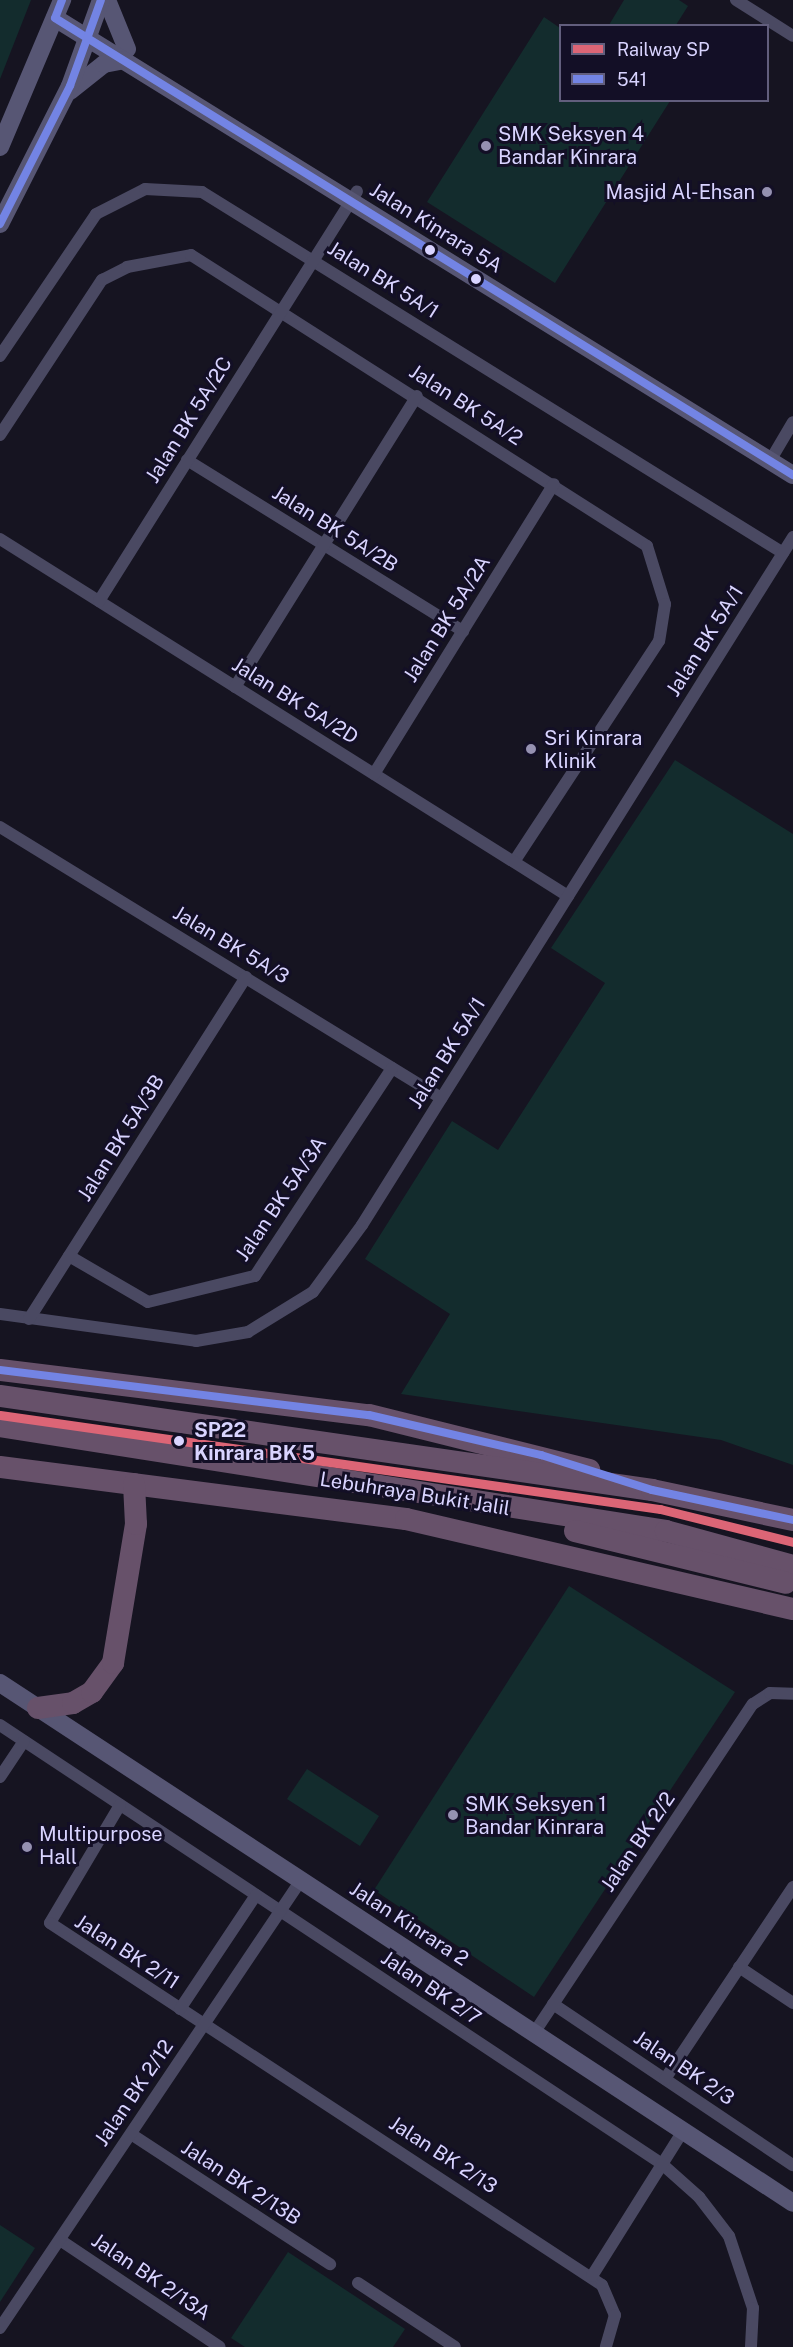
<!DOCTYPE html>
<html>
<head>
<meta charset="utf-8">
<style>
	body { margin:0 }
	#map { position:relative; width:793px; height:2347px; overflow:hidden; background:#161421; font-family:"Public Sans",sans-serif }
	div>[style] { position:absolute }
	.green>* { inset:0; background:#132c2d }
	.street>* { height:12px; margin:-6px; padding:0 6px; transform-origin:6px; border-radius:6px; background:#4a4962 }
	.secondary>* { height:18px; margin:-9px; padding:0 9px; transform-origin:9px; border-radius:9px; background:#575674 }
	.highway>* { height:22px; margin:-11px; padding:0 11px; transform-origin:11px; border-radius:11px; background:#67516a }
	.bus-1>* { height:8px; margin:-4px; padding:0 4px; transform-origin:4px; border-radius:4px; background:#7384e4 }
	.rail-1>* { height:9px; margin:-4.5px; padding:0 4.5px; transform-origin:4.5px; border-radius:4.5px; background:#dc6576 }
	.dots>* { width:16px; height:16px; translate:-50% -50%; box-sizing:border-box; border:3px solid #130f26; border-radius:50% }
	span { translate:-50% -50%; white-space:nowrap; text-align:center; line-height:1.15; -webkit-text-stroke:6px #130f26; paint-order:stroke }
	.poi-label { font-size:20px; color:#d9d4ff }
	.left { translate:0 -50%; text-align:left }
	.right { translate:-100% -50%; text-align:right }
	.street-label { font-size:20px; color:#d9d4ff }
	.stop-label { font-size:20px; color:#d9d4ff; font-weight:700 }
	.legend { position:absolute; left:559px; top:24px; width:210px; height:78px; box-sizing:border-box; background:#130f26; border:2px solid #625e7d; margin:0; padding:8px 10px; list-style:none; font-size:18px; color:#d9d4ff }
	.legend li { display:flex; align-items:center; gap:12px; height:30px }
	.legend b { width:30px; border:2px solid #625e7d }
</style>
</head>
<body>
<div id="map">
	<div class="green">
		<i style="clip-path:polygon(0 0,31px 0,0 79px)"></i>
		<i style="clip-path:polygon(624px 0,679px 0,688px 6px,676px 25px,609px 25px)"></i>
		<i style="clip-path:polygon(544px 17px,560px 28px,560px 100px,670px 101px,555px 283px,427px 202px)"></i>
		<i style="clip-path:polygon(675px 760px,793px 834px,793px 1465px,721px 1440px,401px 1394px,450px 1314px,365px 1259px,452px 1121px,498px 1150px,605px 983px,551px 948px)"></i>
		<i style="clip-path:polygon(569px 1586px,735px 1692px,534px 1997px,374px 1890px)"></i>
		<i style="clip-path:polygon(307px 1769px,379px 1816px,360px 1846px,287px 1799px)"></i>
		<i style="clip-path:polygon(0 2225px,35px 2248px,0 2302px)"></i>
		<i style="clip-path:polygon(288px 2252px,405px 2329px,393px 2347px,245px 2347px,231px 2338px)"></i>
	</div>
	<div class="street">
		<i style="left:736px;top:0;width:67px;rotate:32.3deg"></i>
		<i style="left:0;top:356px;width:171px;rotate:-55.9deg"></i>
		<i style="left:96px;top:214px;width:55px;rotate:-27deg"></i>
		<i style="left:145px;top:189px;width:57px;rotate:3deg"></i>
		<i style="left:202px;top:192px;width:684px;rotate:31.85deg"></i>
		<i style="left:0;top:435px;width:186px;rotate:-56.7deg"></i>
		<i style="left:102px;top:280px;width:28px;rotate:-27deg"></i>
		<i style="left:127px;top:267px;width:65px;rotate:-10.6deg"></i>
		<i style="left:191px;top:255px;width:541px;rotate:32.54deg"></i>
		<i style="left:647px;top:546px;width:61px;rotate:72.8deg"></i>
		<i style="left:665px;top:604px;width:37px;rotate:99deg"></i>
		<i style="left:659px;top:641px;width:264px;rotate:123.3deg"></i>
		<i style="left:187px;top:460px;width:325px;rotate:31.8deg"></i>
		<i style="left:770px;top:461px;width:45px;rotate:-59.5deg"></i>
		<i style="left:0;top:539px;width:671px;rotate:32.15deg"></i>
		<i style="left:99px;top:601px;width:484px;rotate:-57.8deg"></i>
		<i style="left:235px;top:687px;width:343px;rotate:-58deg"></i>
		<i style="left:374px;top:774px;width:341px;rotate:-58.2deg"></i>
		<i style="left:0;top:827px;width:518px;rotate:31.57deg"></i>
		<i style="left:69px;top:1256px;width:91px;rotate:30.2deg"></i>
		<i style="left:148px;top:1302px;width:110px;rotate:-13.7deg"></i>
		<i style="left:255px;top:1276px;width:249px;rotate:-56.6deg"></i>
		<i style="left:0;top:1314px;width:198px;rotate:7.8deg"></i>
		<i style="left:196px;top:1341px;width:53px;rotate:-9.8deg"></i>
		<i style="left:248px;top:1332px;width:76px;rotate:-31.6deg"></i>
		<i style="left:313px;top:1292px;width:83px;rotate:-53.8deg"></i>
		<i style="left:362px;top:1225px;width:812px;rotate:-57.93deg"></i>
		<i style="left:29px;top:1319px;width:405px;rotate:-57.6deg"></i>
		<i style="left:0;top:1725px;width:794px;rotate:33.55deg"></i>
		<i style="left:662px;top:2164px;width:50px;rotate:41.7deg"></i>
		<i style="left:699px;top:2197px;width:49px;rotate:52.4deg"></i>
		<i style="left:729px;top:2236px;width:76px;rotate:71.6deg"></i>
		<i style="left:753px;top:2308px;width:39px;rotate:93deg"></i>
		<i style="left:0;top:1777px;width:43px;rotate:-56.3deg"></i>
		<i style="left:120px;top:1805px;width:137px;rotate:120.7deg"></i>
		<i style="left:50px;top:1923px;width:660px;rotate:33.26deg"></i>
		<i style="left:602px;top:2285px;width:33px;rotate:67deg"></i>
		<i style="left:615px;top:2315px;width:33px;rotate:106deg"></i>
		<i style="left:739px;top:1967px;width:65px;rotate:33.7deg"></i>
		<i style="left:553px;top:2004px;width:289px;rotate:33.9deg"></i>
		<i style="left:180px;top:2009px;width:137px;rotate:-56.3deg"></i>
		<i style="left:534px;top:2033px;width:395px;rotate:-56.4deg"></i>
		<i style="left:753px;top:1704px;width:20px;rotate:-33deg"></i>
		<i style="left:770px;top:1693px;width:23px;rotate:2deg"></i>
		<i style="left:665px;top:2079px;width:231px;rotate:-56.3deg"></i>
		<i style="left:131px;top:2134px;width:238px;rotate:33.2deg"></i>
		<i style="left:60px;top:2240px;width:192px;rotate:33.8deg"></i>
		<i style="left:592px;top:2276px;width:171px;rotate:-57.9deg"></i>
		<i style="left:358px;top:2283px;width:116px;rotate:33.4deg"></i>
		<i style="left:0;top:2328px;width:540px;rotate:-56.1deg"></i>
	</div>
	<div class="secondary">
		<i style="left:107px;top:0;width:53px;rotate:67.8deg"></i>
		<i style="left:55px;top:18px;width:868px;rotate:31.77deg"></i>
		<i style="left:70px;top:91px;width:43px;rotate:-38.5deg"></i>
		<i style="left:104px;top:64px;width:20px;rotate:-11deg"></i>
		<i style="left:0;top:147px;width:160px;rotate:-67.1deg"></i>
		<i style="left:0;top:224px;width:155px;rotate:-63.1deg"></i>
		<i style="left:70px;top:86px;width:91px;rotate:-70.2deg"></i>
		<i style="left:0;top:1683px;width:948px;rotate:33.25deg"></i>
	</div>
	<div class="highway">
		<i style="left:0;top:1370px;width:372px;rotate:7deg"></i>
		<i style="left:369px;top:1415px;width:227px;rotate:14deg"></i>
		<i style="left:0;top:1396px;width:659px;rotate:8.2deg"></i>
		<i style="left:652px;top:1490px;width:144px;rotate:12deg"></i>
		<i style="left:0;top:1426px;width:674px;rotate:8.96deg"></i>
		<i style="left:666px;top:1531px;width:132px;rotate:15.4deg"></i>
		<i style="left:0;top:1467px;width:409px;rotate:7.3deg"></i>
		<i style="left:406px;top:1519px;width:397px;rotate:13.1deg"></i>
		<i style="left:575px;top:1531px;width:217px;rotate:13.8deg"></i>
		<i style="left:38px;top:1708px;width:35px;rotate:-8deg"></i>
		<i style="left:73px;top:1703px;width:22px;rotate:-30deg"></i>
		<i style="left:92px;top:1692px;width:36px;rotate:-54deg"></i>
		<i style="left:113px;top:1663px;width:141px;rotate:-80.6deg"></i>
		<i style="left:136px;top:1524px;width:40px;rotate:-92.9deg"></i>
	</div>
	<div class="bus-1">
		<i style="left:62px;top:0;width:19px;rotate:111deg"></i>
		<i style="left:55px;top:18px;width:868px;rotate:31.77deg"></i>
		<i style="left:0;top:224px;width:155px;rotate:-63.1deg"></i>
		<i style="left:70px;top:86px;width:91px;rotate:-70.2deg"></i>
		<i style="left:0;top:1370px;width:372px;rotate:7deg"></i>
		<i style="left:369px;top:1415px;width:177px;rotate:13.1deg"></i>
		<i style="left:541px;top:1455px;width:116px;rotate:17.5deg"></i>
		<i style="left:652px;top:1490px;width:144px;rotate:12deg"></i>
	</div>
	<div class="rail-1">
		<i style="left:0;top:1415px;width:667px;rotate:8.11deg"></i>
		<i style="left:660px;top:1509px;width:137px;rotate:13.9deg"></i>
	</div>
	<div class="dots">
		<i style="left:486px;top:146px;background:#9591b1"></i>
		<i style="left:767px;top:192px;background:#9591b1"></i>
		<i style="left:430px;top:250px;background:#d9d4ff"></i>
		<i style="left:476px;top:279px;background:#d9d4ff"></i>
		<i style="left:531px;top:749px;background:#9591b1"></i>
		<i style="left:179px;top:1441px;background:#d9d4ff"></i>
		<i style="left:453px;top:1815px;background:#9591b1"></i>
		<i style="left:27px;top:1847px;background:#9591b1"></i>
	</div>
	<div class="poi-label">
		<span class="left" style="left:498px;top:146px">SMK Seksyen 4<br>Bandar Kinrara</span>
		<span class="right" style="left:755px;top:192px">Masjid Al-Ehsan</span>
		<span class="left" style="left:544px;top:750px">Sri Kinrara<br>Klinik</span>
		<span class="left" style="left:465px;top:1816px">SMK Seksyen 1<br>Bandar Kinrara</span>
		<span class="left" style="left:39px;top:1846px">Multipurpose<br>Hall</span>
	</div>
	<div class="street-label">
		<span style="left:436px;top:228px;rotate:32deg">Jalan Kinrara 5A</span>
		<span style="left:383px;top:280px;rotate:32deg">Jalan BK 5A/1</span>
		<span style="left:466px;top:405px;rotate:33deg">Jalan BK 5A/2</span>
		<span style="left:189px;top:420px;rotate:-58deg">Jalan BK 5A/2C</span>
		<span style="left:335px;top:529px;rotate:32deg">Jalan BK 5A/2B</span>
		<span style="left:447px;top:619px;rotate:-58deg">Jalan BK 5A/2A</span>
		<span style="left:705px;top:641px;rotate:-58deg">Jalan BK 5A/1</span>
		<span style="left:295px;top:701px;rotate:32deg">Jalan BK 5A/2D</span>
		<span style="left:231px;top:945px;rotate:31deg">Jalan BK 5A/3</span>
		<span style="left:447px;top:1053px;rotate:-58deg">Jalan BK 5A/1</span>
		<span style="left:121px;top:1138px;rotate:-58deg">Jalan BK 5A/3B</span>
		<span style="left:281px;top:1199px;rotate:-56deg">Jalan BK 5A/3A</span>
		<span style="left:415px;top:1494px;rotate:9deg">Lebuhraya Bukit Jalil</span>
		<span style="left:638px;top:1842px;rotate:-56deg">Jalan BK 2/2</span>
		<span style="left:409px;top:1924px;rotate:33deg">Jalan Kinrara 2</span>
		<span style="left:127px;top:1952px;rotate:33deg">Jalan BK 2/11</span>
		<span style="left:431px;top:1988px;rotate:34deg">Jalan BK 2/7</span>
		<span style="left:684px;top:2068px;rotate:34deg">Jalan BK 2/3</span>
		<span style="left:134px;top:2093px;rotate:-56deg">Jalan BK 2/12</span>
		<span style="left:443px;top:2155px;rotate:33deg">Jalan BK 2/13</span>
		<span style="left:241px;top:2183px;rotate:33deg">Jalan BK 2/13B</span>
		<span style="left:151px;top:2277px;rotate:34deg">Jalan BK 2/13A</span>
	</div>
	<div class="stop-label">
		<span class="left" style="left:194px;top:1442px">SP22<br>Kinrara BK 5</span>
	</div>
	<ul class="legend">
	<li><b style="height:8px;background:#dc6576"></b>Railway SP</li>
	<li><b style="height:8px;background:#7384e4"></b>541</li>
	</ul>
</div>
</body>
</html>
